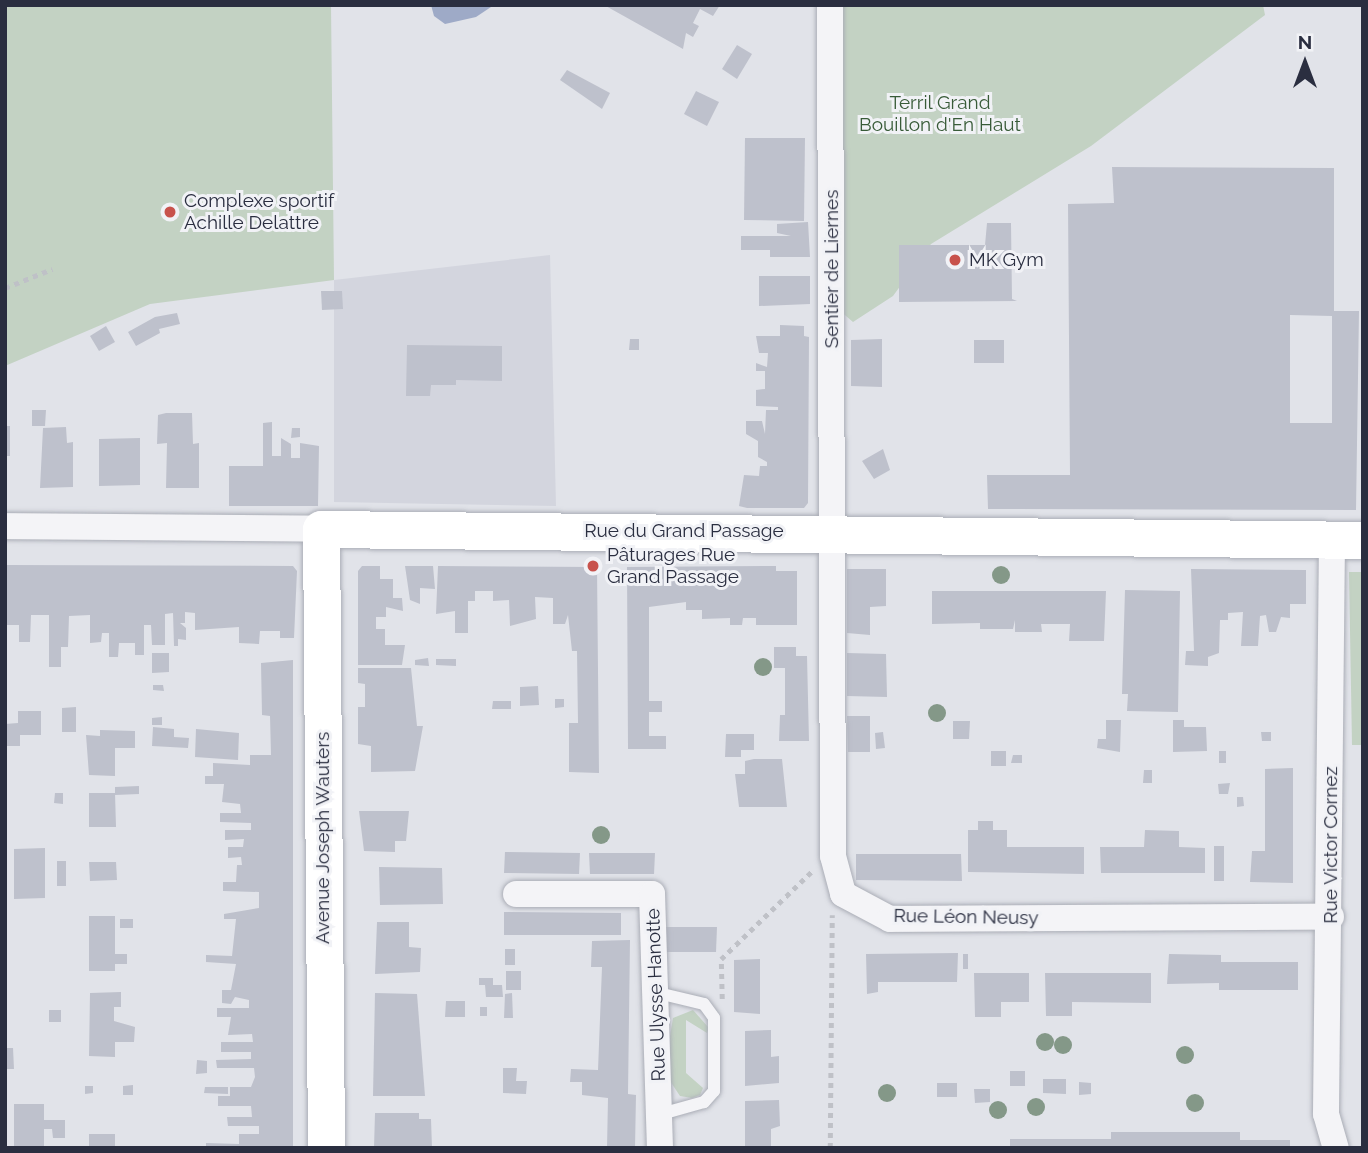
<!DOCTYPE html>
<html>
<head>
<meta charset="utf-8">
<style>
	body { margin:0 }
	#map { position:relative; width:1368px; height:1153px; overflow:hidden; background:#e1e3e9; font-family:Raleway,sans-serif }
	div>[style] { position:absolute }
	.built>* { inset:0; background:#d3d5de }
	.green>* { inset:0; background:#c3d2c3 }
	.water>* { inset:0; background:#9eaac7 }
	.building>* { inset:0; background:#bec1cc }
	.path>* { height:4.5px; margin-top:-2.25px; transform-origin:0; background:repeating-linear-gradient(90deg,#bfc1c7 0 5px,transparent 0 10px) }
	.roads { filter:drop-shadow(0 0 2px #aaadb6) drop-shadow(0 0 2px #aaadb6) }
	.lane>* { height:12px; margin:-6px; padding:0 6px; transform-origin:6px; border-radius:6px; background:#f4f4f7 }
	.street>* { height:26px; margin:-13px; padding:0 13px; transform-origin:13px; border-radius:13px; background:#f4f4f7 }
	.secondary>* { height:37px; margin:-18.5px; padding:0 18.5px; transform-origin:18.5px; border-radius:18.5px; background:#fff }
	.trees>* { width:18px; height:18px; margin:-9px; border-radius:50%; background:#849888 }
	.dots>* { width:19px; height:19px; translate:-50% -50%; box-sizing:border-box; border:4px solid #f1f2f6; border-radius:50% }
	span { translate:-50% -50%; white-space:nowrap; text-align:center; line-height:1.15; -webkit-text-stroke:6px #f1f2f6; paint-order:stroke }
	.park-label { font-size:19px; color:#385b38 }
	.poi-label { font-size:19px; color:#2a2e40 }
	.left { translate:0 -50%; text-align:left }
	.street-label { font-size:19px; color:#2a2e40 }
	.frame { position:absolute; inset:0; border:7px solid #2a2e40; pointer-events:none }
	.north { position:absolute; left:1270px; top:28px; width:70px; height:70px; -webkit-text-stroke:5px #f1f2f6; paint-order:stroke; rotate:0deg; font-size:19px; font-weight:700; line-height:28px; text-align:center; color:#2a2e40 }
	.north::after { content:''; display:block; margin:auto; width:24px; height:32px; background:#2a2e40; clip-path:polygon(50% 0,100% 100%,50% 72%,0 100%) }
</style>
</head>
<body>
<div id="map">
	<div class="built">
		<i style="clip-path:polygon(550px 255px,556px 506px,334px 502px,334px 280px)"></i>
	</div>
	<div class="green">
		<i style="clip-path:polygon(5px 5px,331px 5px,334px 280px,150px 304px,5px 366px)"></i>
		<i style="clip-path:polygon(830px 5px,1263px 5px,1265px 15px,1091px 146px,931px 244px,893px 296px,853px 322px,832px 304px)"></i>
		<i style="clip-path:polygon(1349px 572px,1363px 572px,1363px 745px,1352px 745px)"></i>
		<i style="clip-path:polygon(693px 1010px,709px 1028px,707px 1033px,686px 1020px,686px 1073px,703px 1088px,700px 1095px,692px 1098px,680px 1096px,670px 1081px,670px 1036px,673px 1018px)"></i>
	</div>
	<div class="water">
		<i style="clip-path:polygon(431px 5px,494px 5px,476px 17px,445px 24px,434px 16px)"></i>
	</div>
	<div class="building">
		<i style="clip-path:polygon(604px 5px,720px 5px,713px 16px,700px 9px,693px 23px,699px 26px,693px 37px,686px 33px,683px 49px)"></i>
		<i style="clip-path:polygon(737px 45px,752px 54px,737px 79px,722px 69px)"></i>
		<i style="clip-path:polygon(567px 70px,610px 93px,602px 109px,560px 80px)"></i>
		<i style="clip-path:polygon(696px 91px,719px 102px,707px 126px,684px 114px)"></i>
		<i style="clip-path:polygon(745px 138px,805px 138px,804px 221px,744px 220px)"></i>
		<i style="clip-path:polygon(evenodd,1112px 167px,1334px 168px,1334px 311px,1359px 311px,1356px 510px,988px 509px,987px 475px,1070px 475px,1068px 204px,1114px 203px,1112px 167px,1290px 315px,1332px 316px,1332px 423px,1290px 423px,1290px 315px)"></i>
		<i style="clip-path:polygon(808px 222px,810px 257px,770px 257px,770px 250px,741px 250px,741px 236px,791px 236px,777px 233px,777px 224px)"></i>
		<i style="clip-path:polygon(987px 223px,1011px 223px,1012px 299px,1017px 301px,899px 302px,899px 245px,985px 245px)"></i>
		<i style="clip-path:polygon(759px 276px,810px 276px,810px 304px,759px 306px)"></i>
		<i style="clip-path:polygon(321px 291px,342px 291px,343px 309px,322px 310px)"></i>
		<i style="clip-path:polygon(177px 313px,180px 324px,159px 329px,160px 333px,136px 346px,128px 332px,155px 317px)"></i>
		<i style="clip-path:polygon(780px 325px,804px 326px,804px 336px,809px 337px,808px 503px,804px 508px,747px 508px,739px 506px,744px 475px,759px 476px,760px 466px,767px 466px,767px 462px,758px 457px,758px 441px,746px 434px,746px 421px,762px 421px,765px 434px,766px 410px,778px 410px,778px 407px,756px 406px,756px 390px,765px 389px,765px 371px,756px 371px,756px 363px,767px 367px,768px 353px,759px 353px,756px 336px,780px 336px)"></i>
		<i style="clip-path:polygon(106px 326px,115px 342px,99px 351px,90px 336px)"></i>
		<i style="clip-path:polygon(630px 339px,639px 339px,639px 350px,629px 350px)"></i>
		<i style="clip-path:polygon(882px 339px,882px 387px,851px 386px,851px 340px)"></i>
		<i style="clip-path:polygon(974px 340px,1004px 340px,1004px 363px,974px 363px)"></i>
		<i style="clip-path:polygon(407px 345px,502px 346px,502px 381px,456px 380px,456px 385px,431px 385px,430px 396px,406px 396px)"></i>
		<i style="clip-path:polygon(32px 410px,46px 410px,45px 426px,32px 426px)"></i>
		<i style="clip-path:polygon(166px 413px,192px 413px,193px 444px,199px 443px,199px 488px,166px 488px,167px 443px,157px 444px,158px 415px)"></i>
		<i style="clip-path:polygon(272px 422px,272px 456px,281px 456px,281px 438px,291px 444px,291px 458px,300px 458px,300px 443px,319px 446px,318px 506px,229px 506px,229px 466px,263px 466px,263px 423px)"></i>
		<i style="clip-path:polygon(5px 426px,10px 426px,10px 456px,5px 456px)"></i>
		<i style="clip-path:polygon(66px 427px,67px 443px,73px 442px,73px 487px,40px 488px,43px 428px)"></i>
		<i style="clip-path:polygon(292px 428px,300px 428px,300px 437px,291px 438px)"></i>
		<i style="clip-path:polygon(140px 438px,140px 485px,99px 486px,99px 439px)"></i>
		<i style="clip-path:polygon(883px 449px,890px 470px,874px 479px,862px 461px)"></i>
		<i style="clip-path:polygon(5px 565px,293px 566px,297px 571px,294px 638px,280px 638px,280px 631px,260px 631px,259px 644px,239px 643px,239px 627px,195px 630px,195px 613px,185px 612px,185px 623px,180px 623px,186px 628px,186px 640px,178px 639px,178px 646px,174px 646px,173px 613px,165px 614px,165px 645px,152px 645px,151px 625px,144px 625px,144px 655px,135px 655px,135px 643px,119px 643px,118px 657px,109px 657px,109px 633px,102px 633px,101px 642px,90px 643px,90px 615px,69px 616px,68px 647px,61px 647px,61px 667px,49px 667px,49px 615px,31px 615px,30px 642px,19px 642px,19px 625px,5px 625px)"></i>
		<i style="clip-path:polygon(362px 566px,380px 566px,380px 579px,393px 579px,393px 598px,402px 598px,403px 611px,386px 607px,386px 617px,376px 617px,376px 629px,385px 629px,385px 645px,405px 645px,402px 665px,358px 665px,358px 571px)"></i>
		<i style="clip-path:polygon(405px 566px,433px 566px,435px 589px,420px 588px,420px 604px,410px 600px)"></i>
		<i style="clip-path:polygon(438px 566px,597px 567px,599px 773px,569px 772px,569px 723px,578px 723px,577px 651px,572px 651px,568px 615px,565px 624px,553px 624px,553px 598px,535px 597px,536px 619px,510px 626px,509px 600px,493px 601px,493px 591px,475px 591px,475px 601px,468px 601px,468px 633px,455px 633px,455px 611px,436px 614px)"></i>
		<i style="clip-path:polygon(776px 566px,776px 571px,797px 571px,797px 625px,756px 625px,756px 618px,743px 618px,742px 625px,730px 625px,730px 618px,702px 619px,702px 610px,686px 610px,686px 602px,649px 607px,649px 701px,662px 701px,662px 712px,649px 712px,649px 736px,666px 736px,666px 749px,628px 749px,627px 567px)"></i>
		<i style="clip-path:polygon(847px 569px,886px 569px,886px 606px,870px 607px,870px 635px,847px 633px)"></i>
		<i style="clip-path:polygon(1191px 569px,1306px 570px,1306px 604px,1290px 604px,1290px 618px,1281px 617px,1276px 632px,1269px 632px,1266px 615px,1260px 616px,1258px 646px,1241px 646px,1243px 612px,1228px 613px,1228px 620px,1220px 620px,1219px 653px,1208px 657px,1208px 666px,1185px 665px,1186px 651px,1194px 651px)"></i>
		<i style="clip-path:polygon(1125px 590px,1180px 591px,1178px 712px,1127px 711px,1128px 694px,1122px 694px)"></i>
		<i style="clip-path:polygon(932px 591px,1106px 591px,1104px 641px,1069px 641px,1070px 624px,1041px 624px,1042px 632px,1015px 632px,1015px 620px,1013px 629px,980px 629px,980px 623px,932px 624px)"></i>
		<i style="clip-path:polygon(774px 647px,796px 647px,796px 656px,807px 656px,809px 741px,779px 741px,780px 715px,785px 715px,785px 668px,774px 668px)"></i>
		<i style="clip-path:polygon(152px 653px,169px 653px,169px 672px,152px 673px)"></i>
		<i style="clip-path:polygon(847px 653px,886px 654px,887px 697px,847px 696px)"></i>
		<i style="clip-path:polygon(428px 658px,429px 666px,415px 665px,415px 660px)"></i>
		<i style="clip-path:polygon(436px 659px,456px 659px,456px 666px,436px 665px)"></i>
		<i style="clip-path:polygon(293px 660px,293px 1148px,206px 1148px,206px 1143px,239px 1144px,239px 1134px,259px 1134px,259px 1126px,228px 1126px,227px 1117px,252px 1117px,251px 1106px,218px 1106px,218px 1096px,230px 1096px,230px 1087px,251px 1087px,255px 1077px,254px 1068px,217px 1068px,216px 1060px,251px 1059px,251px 1052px,221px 1052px,221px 1042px,253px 1042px,252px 1034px,228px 1035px,231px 1017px,217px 1017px,217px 1008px,249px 1008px,249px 1000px,235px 997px,231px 1004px,222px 1003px,222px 990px,231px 990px,236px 964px,206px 962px,206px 955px,232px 956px,236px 919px,224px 919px,224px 914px,259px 908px,259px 892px,223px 891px,223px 882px,236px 882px,237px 865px,242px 865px,241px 857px,228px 858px,228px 847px,243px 847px,244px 839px,225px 840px,225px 830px,251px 830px,251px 823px,220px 822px,220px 813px,241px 813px,240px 804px,222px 802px,224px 784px,205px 784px,205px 776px,213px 776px,213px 763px,250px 765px,250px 755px,271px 755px,270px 716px,262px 715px,261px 663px)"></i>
		<i style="clip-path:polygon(358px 668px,411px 668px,417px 726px,423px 726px,415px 771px,371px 772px,371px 746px,358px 744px,358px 707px,365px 707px,365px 684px,358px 683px)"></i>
		<i style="clip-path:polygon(153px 685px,163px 685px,164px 691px,153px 690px)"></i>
		<i style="clip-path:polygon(538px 686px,539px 705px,520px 706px,520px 687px)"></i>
		<i style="clip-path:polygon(555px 699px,564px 699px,564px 707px,555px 708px)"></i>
		<i style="clip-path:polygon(493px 701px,511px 701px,511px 709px,492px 709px)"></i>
		<i style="clip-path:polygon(76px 707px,76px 732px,62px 732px,62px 708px)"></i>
		<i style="clip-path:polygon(18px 711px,41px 711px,41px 735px,20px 735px,20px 746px,5px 746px,5px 724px,18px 723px)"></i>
		<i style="clip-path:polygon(847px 716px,870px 716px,870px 752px,848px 752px)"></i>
		<i style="clip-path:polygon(162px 717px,162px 725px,152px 725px,152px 718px)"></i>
		<i style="clip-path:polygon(1106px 720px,1121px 720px,1120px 752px,1097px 748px,1098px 739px,1106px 739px)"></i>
		<i style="clip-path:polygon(1173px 720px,1184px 720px,1184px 727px,1206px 727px,1207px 751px,1173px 752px)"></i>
		<i style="clip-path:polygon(953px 721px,970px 721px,969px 739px,953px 739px)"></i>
		<i style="clip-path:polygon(153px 727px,174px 729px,174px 737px,189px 738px,188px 748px,152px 746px)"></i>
		<i style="clip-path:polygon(196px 729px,239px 733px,238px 760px,195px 757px)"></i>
		<i style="clip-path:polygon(100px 730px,135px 731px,135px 748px,115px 748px,115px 776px,89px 775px,86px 735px,100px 736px)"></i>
		<i style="clip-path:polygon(883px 732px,885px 748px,876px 749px,875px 733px)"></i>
		<i style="clip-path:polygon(1261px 732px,1271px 732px,1271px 741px,1262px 741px)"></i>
		<i style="clip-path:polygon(726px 734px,754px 734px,754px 750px,741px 750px,741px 757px,725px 757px)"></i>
		<i style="clip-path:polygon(991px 751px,1006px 751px,1006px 766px,991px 766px)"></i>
		<i style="clip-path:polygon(1219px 751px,1226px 751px,1226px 763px,1219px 763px)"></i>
		<i style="clip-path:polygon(1013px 755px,1022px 755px,1022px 763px,1011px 763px)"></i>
		<i style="clip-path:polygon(754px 759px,782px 759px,787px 807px,739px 807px,735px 774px,745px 774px,745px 761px)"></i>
		<i style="clip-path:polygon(1293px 768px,1293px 883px,1250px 882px,1252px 851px,1265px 851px,1265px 769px)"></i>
		<i style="clip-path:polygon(1144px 770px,1152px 770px,1152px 783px,1143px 783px)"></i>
		<i style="clip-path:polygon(1230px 783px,1228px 794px,1219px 794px,1218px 784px)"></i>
		<i style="clip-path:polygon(139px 786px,139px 794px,115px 795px,115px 787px)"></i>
		<i style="clip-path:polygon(55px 793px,63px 793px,63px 804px,54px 803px)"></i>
		<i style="clip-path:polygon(89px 793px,115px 793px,116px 827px,89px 827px)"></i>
		<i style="clip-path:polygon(1237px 797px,1243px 797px,1244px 806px,1237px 807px)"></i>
		<i style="clip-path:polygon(359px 811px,409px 811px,406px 841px,395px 841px,395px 852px,364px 851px)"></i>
		<i style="clip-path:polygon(978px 821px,993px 821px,993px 830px,1007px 830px,1007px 847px,1084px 847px,1084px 874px,968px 872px,968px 830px,978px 830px)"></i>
		<i style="clip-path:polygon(1145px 830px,1179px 831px,1179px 847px,1205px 848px,1205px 873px,1101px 873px,1100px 847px,1144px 847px)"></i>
		<i style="clip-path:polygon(1214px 846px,1224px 846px,1224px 881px,1214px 881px)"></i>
		<i style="clip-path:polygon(45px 848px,45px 898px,14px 899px,14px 849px)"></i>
		<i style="clip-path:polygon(580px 853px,579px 874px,504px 873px,505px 852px)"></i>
		<i style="clip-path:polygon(589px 853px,655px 853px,654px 874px,590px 874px)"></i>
		<i style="clip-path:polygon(856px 854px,961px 854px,962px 881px,856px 880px)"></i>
		<i style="clip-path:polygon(57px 861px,66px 861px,66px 886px,57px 886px)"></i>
		<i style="clip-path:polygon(89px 862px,116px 862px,117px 880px,90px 881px)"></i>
		<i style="clip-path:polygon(379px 867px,442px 868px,443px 904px,380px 905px)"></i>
		<i style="clip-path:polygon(504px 912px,621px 913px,621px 935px,504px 935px)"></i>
		<i style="clip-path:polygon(89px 916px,115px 916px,115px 954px,127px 954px,127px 964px,115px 964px,115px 971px,89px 971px)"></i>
		<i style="clip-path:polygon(120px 919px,133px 919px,133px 928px,120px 928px)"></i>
		<i style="clip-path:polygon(377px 922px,409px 922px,409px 947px,421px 948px,420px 972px,375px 974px)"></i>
		<i style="clip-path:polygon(663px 927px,717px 927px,716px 952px,663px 952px)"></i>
		<i style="clip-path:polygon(630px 940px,628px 1094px,636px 1095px,635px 1148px,607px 1148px,608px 1098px,582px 1095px,582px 1082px,570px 1082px,571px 1069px,598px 1070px,602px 967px,591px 967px,592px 941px)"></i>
		<i style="clip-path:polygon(505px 949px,515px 949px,515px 965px,505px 965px)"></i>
		<i style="clip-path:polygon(958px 953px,957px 982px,878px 982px,878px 992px,867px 994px,866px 954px)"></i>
		<i style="clip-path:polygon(963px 954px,968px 954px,968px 969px,963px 969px)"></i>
		<i style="clip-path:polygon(1169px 954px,1221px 955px,1221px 962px,1298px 962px,1298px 990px,1219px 990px,1219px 983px,1167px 984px)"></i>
		<i style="clip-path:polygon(760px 959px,760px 1014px,734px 1012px,734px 960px)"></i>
		<i style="clip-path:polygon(506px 971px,521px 971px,521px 990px,506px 990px)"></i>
		<i style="clip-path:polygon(974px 973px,1029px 973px,1029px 1002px,1001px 1002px,1001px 1017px,975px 1017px)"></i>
		<i style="clip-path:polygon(1045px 973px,1151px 973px,1151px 1003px,1072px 1002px,1072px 1016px,1046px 1016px)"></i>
		<i style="clip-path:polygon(479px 978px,493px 978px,493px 985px,502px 985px,503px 997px,486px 997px,485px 985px,479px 985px)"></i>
		<i style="clip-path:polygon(121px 992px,121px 1007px,114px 1007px,114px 1021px,135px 1027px,134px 1042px,115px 1042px,115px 1057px,89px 1056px,90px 993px)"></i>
		<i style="clip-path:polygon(375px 993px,417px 994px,425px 1096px,373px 1096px)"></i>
		<i style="clip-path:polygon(512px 993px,513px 1018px,504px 1018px,505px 994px)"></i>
		<i style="clip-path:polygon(446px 1001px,465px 1001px,465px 1017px,445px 1017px)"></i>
		<i style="clip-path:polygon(480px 1007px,487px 1007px,487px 1016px,480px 1016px)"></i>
		<i style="clip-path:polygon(49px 1010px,61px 1010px,61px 1022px,49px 1022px)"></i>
		<i style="clip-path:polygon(771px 1030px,771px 1057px,779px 1056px,779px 1083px,745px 1086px,745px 1031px)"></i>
		<i style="clip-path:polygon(5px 1048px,13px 1048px,14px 1069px,5px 1069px)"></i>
		<i style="clip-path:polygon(197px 1060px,207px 1061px,207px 1073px,196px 1074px)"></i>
		<i style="clip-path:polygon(503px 1068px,517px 1068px,516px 1081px,527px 1081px,526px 1094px,503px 1093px)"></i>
		<i style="clip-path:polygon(1010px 1071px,1025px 1071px,1025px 1086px,1010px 1086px)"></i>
		<i style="clip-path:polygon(1043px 1079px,1066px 1079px,1066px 1094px,1043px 1093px)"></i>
		<i style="clip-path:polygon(1079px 1082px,1091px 1083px,1091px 1094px,1079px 1095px)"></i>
		<i style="clip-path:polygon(937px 1083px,957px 1083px,957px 1097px,937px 1097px)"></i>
		<i style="clip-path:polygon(133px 1085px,133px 1095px,123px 1095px,123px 1086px)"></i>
		<i style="clip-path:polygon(85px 1086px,93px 1086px,93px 1093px,85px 1094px)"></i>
		<i style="clip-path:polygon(205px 1087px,228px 1087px,228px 1094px,204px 1093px)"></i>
		<i style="clip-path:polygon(974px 1089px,990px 1089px,990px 1102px,975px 1103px)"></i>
		<i style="clip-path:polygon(779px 1100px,780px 1126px,771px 1129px,771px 1148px,745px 1148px,745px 1101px)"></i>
		<i style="clip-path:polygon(14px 1104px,44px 1104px,44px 1120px,65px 1120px,65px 1138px,53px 1138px,52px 1129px,44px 1129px,44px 1148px,14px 1148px)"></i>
		<i style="clip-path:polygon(375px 1113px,419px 1113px,419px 1119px,431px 1119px,432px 1148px,374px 1148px)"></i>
		<i style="clip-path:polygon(1111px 1132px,1240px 1132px,1240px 1140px,1290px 1140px,1290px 1148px,1010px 1148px,1010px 1139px,1111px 1139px)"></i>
		<i style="clip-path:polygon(89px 1134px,115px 1134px,115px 1148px,89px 1148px)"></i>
	</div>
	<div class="path">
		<i style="left:5px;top:288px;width:51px;rotate:-22deg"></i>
		<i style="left:722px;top:999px;width:40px;rotate:-91.4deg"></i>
		<i style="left:721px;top:959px;width:127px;rotate:-44deg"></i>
		<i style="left:830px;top:1148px;width:233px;rotate:-89.5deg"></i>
	</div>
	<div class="roads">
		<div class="lane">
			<i style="left:654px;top:992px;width:51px;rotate:13.5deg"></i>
			<i style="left:704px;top:1004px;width:17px;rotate:54deg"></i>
			<i style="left:714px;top:1018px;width:73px;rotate:90deg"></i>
			<i style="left:714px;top:1091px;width:15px;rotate:132deg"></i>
			<i style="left:704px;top:1102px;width:45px;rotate:164.4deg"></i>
		</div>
		<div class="street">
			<i style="left:830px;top:5px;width:851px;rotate:89.8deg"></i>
			<i style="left:833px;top:856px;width:39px;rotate:75deg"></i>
			<i style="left:843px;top:894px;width:53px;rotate:28deg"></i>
			<i style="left:890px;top:919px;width:441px;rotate:-0.3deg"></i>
			<i style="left:5px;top:526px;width:316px;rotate:0.5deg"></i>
			<i style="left:1332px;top:540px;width:574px;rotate:90.6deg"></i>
			<i style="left:1326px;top:1114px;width:35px;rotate:74deg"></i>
			<i style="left:516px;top:894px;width:136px"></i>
			<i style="left:652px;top:894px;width:254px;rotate:88.2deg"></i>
		</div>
		<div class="secondary">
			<i style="left:326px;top:1148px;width:619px;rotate:-90.46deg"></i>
			<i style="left:321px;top:529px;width:1042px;rotate:0.6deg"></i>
		</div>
	</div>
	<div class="trees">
		<i style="left:1001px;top:575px"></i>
		<i style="left:763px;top:667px"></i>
		<i style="left:937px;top:713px"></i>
		<i style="left:601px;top:835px"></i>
		<i style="left:1045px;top:1042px"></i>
		<i style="left:1063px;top:1045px"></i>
		<i style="left:1185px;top:1055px"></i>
		<i style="left:887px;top:1093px"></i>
		<i style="left:1195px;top:1103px"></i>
		<i style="left:1036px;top:1107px"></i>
		<i style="left:998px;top:1110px"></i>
	</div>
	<div class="dots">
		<i style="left:170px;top:212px;background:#c8524c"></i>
		<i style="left:955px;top:260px;background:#c8524c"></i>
		<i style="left:593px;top:566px;background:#c8524c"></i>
	</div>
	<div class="park-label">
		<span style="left:940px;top:114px">Terril Grand<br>Bouillon d'En Haut</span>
	</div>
	<div class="poi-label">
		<span class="left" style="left:184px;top:212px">Complexe sportif<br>Achille Delattre</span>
		<span class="left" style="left:969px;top:260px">MK Gym</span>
		<span class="left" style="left:607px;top:566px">Pâturages Rue<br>Grand Passage</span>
	</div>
	<div class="street-label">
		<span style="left:832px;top:269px;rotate:-90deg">Sentier de Liernes</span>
		<span style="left:684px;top:531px">Rue du Grand Passage</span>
		<span style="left:323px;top:838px;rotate:-90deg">Avenue Joseph Wauters</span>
		<span style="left:1331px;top:845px;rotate:-90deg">Rue Victor Cornez</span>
		<span style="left:966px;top:917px;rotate:1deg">Rue Léon Neusy</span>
		<span style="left:656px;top:995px;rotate:-92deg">Rue Ulysse Hanotte</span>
	</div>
	<div class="frame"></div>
	<div class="north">N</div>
</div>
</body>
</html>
